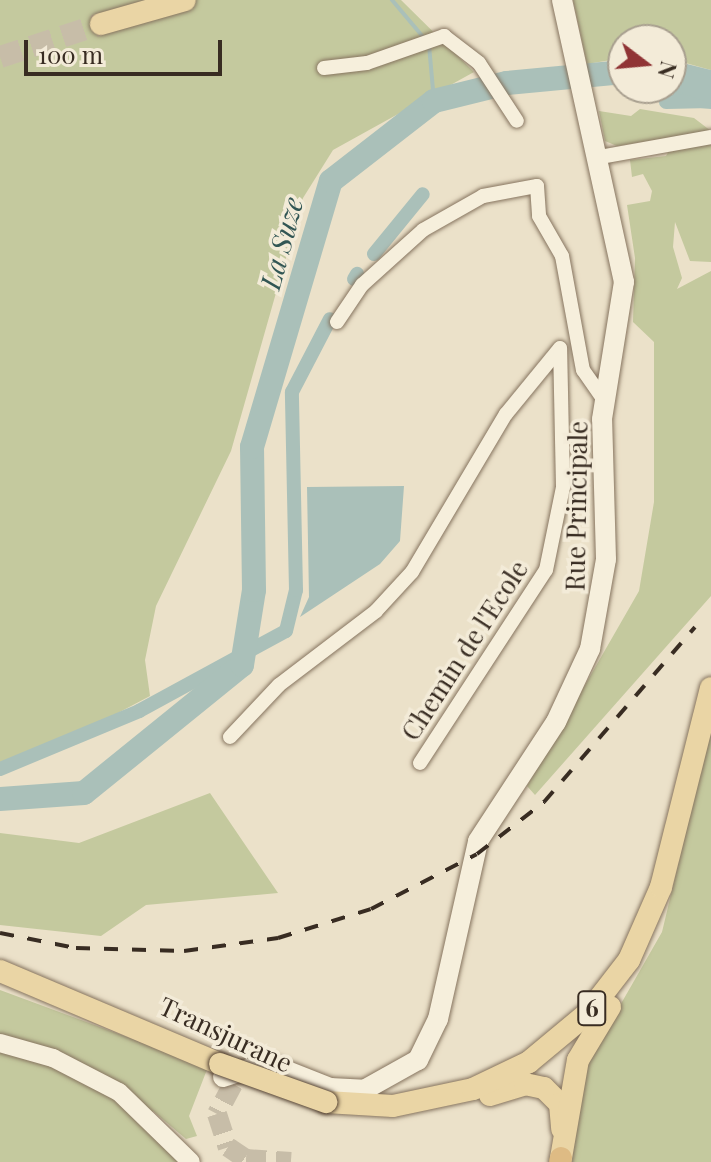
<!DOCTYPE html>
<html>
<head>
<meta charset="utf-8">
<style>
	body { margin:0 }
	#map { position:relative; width:711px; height:1162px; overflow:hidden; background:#ebe1c9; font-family:"Playfair Display",serif }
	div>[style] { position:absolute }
	.green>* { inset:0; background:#c4c99e }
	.water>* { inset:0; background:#aac0b9 }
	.stream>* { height:4px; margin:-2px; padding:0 2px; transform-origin:2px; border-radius:2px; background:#aac0b9 }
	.canal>* { height:14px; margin:-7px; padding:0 7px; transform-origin:7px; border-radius:7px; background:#aac0b9 }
	.river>* { height:24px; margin:-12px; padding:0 12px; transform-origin:12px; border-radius:12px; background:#aac0b9 }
	.secondary-tunnel>* { height:20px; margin-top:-10px; transform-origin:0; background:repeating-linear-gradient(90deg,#c7bda8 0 20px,transparent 0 30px) }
	.primary-tunnel>* { height:22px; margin-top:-11px; transform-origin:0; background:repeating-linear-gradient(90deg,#c7bda8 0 22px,transparent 0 33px) }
	.roads { filter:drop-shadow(0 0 2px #86745f) drop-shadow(0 0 2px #86745f) }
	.minor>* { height:14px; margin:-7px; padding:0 7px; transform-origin:7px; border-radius:7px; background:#f6efdc }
	.tertiary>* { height:18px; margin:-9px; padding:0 9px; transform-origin:9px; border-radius:9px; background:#f6efdc }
	.secondary>* { height:20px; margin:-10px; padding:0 10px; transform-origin:10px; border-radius:10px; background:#f6efdc }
	.primary>* { height:22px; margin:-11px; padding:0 11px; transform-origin:11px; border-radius:11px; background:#ead5a5 }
	.trunk>* { height:22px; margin:-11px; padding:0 11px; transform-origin:11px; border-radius:11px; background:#debb84 }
	.rail>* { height:4px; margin-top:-2px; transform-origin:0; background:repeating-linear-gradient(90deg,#382c22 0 14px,transparent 0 28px) }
	.bridges { filter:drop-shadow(0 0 2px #554333) drop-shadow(0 0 2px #554333) }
	.primary-bridge>* { height:22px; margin:-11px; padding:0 11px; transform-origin:11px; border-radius:11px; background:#ead5a5 }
	span { translate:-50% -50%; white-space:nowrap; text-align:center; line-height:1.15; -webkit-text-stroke:7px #f3ebd8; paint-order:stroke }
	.shield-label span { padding:2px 6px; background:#f3ebd8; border:2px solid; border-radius:6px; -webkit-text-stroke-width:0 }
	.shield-label { font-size:24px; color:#382c22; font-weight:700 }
	.street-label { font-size:26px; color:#382c22 }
	.water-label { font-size:28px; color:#325654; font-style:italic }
	.north { position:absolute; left:607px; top:24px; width:80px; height:80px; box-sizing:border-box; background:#f3ebd8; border:2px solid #a89f8f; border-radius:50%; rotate:106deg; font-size:22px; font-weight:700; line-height:32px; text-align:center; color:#382c22 }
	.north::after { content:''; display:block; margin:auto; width:28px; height:36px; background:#903435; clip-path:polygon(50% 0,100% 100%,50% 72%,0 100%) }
	.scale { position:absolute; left:24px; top:40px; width:198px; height:36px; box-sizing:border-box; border:4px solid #382c22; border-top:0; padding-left:10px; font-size:24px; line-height:28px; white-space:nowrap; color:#382c22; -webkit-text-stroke:6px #f3ebd8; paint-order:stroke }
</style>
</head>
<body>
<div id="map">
	<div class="green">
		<i style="clip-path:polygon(0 0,401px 0,474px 72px,333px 150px,303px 198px,231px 451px,156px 606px,145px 660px,150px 696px,29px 760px,0 763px)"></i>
		<i style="clip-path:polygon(573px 0,711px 0,711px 70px,671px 59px,671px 40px,623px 40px,623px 58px,587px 64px)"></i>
		<i style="clip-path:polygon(640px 109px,694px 118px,711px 131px,617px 146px,605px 141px,599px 111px,631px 116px)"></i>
		<i style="clip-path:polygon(675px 140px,711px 141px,711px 262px,690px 261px,675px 222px,673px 247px,682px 278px,677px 289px,711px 271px,711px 596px,535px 795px,527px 786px,639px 591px,654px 502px,654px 342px,633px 322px,635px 258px,627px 205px,650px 201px,652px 191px,643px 174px,632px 177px,630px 160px,666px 156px)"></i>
		<i style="clip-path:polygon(711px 728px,711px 1162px,572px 1162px,582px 1072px,662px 932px)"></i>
		<i style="clip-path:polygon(210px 793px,278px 893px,146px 905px,101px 936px,0 925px,0 833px,79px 843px)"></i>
		<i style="clip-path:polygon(0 990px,208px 1067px,189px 1116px,197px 1136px,186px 1139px,153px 1111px,149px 1128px,178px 1162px,0 1162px)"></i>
	</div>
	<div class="water">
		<i style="clip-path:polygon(687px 64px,711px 70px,711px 109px,668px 105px)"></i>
		<i style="clip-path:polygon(404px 486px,400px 541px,380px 564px,300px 617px,309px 597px,307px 487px)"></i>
	</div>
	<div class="stream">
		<i style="left:392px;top:0;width:50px;rotate:49.9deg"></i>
		<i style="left:429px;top:45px;width:56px;rotate:84.9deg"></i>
	</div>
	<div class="canal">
		<i style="left:666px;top:102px;width:45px;rotate:-1.3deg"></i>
		<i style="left:374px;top:254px;width:77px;rotate:-50.8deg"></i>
		<i style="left:354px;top:279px;width:6px;rotate:-59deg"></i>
		<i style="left:0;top:769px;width:151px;rotate:-22.6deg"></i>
		<i style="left:139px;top:711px;width:167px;rotate:-28.6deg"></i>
		<i style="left:286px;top:631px;width:42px;rotate:-76.3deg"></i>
		<i style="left:296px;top:590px;width:198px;rotate:-91.2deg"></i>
		<i style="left:292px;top:392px;width:82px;rotate:-62.5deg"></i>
	</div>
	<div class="river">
		<i style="left:671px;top:76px;width:43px;rotate:20.6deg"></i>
		<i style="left:0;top:799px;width:84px;rotate:-4.1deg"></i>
		<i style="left:84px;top:793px;width:203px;rotate:-39deg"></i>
		<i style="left:242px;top:665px;width:76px;rotate:-80.9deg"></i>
		<i style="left:254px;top:590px;width:143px;rotate:-90.8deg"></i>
		<i style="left:252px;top:447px;width:277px;rotate:-73.5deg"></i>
		<i style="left:331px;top:181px;width:130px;rotate:-37.8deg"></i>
		<i style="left:434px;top:101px;width:75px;rotate:-13.9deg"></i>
		<i style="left:507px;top:83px;width:117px;rotate:-5.4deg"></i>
	</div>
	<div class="secondary-tunnel">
		<i style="left:233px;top:1084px;width:34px;rotate:118deg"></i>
		<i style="left:217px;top:1114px;width:35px;rotate:72deg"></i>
		<i style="left:228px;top:1147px;width:22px;rotate:34deg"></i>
		<i style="left:246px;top:1159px;width:45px;rotate:3.8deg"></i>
	</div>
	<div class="primary-tunnel">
		<i style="left:0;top:57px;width:106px;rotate:-18.1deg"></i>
	</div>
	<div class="roads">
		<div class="minor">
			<i style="left:324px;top:68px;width:43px;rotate:-6.6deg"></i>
			<i style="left:367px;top:63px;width:82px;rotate:-19.3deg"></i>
			<i style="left:444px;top:36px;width:44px;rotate:37.6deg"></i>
			<i style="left:479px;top:63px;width:69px;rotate:56.8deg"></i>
			<i style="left:600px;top:157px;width:113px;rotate:-10.2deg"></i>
			<i style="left:337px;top:322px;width:45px;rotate:-56deg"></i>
			<i style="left:362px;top:285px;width:82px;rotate:-42deg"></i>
			<i style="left:423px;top:230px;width:69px;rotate:-29.5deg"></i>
			<i style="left:483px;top:196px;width:55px;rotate:-10.5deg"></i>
			<i style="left:537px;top:186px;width:30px;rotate:86deg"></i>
			<i style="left:539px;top:216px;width:46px;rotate:60.1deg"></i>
			<i style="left:562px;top:256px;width:116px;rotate:79.6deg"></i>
			<i style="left:583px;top:370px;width:38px;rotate:55deg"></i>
			<i style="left:230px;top:737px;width:71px;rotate:-46.7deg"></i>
			<i style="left:279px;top:685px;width:122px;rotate:-37.3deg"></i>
			<i style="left:376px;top:611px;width:53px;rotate:-47.3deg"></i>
			<i style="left:412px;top:572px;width:184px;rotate:-59.3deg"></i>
			<i style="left:506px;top:414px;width:85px;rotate:-50.7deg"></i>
			<i style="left:420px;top:763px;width:230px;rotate:-56.9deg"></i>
			<i style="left:546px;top:570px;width:85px;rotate:-78.4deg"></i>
			<i style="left:563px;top:487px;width:139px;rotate:-91.2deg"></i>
		</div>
		<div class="tertiary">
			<i style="left:0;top:1043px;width:55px;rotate:15.8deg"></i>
			<i style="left:53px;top:1058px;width:74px;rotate:27.3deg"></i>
			<i style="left:119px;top:1092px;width:100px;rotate:44.2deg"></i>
		</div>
		<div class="secondary">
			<i style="left:223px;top:1077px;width:46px;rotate:-17.7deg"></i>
			<i style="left:267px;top:1063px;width:68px;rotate:21.6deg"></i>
			<i style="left:330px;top:1088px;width:34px;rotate:3deg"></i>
			<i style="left:364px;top:1090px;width:62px;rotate:-29.1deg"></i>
			<i style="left:418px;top:1060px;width:46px;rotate:-64deg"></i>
			<i style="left:438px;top:1019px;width:182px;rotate:-77.3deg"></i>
			<i style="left:478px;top:841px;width:142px;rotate:-56.8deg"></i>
			<i style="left:556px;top:722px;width:81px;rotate:-65deg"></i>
			<i style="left:590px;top:649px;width:91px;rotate:-79.9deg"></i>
			<i style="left:606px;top:559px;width:140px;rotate:-91.6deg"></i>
			<i style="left:602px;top:419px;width:139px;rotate:-80.9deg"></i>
			<i style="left:624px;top:282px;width:289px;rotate:-102.4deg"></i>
		</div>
		<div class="primary">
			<i style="left:101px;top:24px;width:87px;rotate:-15.9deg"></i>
			<i style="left:0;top:971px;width:239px;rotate:22.9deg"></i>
			<i style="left:490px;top:1095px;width:37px;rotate:-17deg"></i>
			<i style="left:525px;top:1084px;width:19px;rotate:12deg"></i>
			<i style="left:544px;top:1088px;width:23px;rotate:45deg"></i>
			<i style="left:560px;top:1104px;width:25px;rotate:85deg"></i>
			<i style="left:326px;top:1102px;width:67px;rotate:3.4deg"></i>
			<i style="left:393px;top:1106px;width:82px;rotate:-12deg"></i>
			<i style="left:473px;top:1089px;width:62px;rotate:-25.7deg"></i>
			<i style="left:529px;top:1062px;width:77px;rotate:-39.7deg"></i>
			<i style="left:588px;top:1013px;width:67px;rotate:-52.3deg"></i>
			<i style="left:629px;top:960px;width:80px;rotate:-66.3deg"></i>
			<i style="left:661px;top:887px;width:205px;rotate:-75.9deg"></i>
			<i style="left:561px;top:1158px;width:99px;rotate:-80.2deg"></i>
			<i style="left:578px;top:1060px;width:62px;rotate:-58.9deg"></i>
		</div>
		<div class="trunk">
			<i style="left:560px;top:1162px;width:4px;rotate:-76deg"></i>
		</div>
	</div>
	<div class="rail">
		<i style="left:0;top:933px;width:77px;rotate:11.2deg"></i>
		<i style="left:76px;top:948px;width:108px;rotate:1.6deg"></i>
		<i style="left:184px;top:951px;width:95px;rotate:-7.9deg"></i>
		<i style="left:278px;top:938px;width:97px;rotate:-17.3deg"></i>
		<i style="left:371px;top:909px;width:119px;rotate:-27.4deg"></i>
		<i style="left:477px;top:854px;width:85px;rotate:-37.8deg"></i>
		<i style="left:544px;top:802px;width:231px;rotate:-49.2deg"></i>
	</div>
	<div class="bridges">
		<div class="primary-bridge">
			<i style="left:220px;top:1064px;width:113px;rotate:19.7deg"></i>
		</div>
	</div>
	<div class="shield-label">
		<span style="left:592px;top:1008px">6</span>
	</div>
	<div class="street-label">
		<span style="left:576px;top:506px;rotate:-89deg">Rue Principale</span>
		<span style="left:464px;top:650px;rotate:-57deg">Chemin de l'Ecole</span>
		<span style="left:226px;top:1034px;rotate:25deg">Transjurane</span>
	</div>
	<div class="water-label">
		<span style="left:281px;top:243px;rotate:-75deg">La Suze</span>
	</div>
	<div class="north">N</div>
	<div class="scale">100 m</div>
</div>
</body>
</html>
